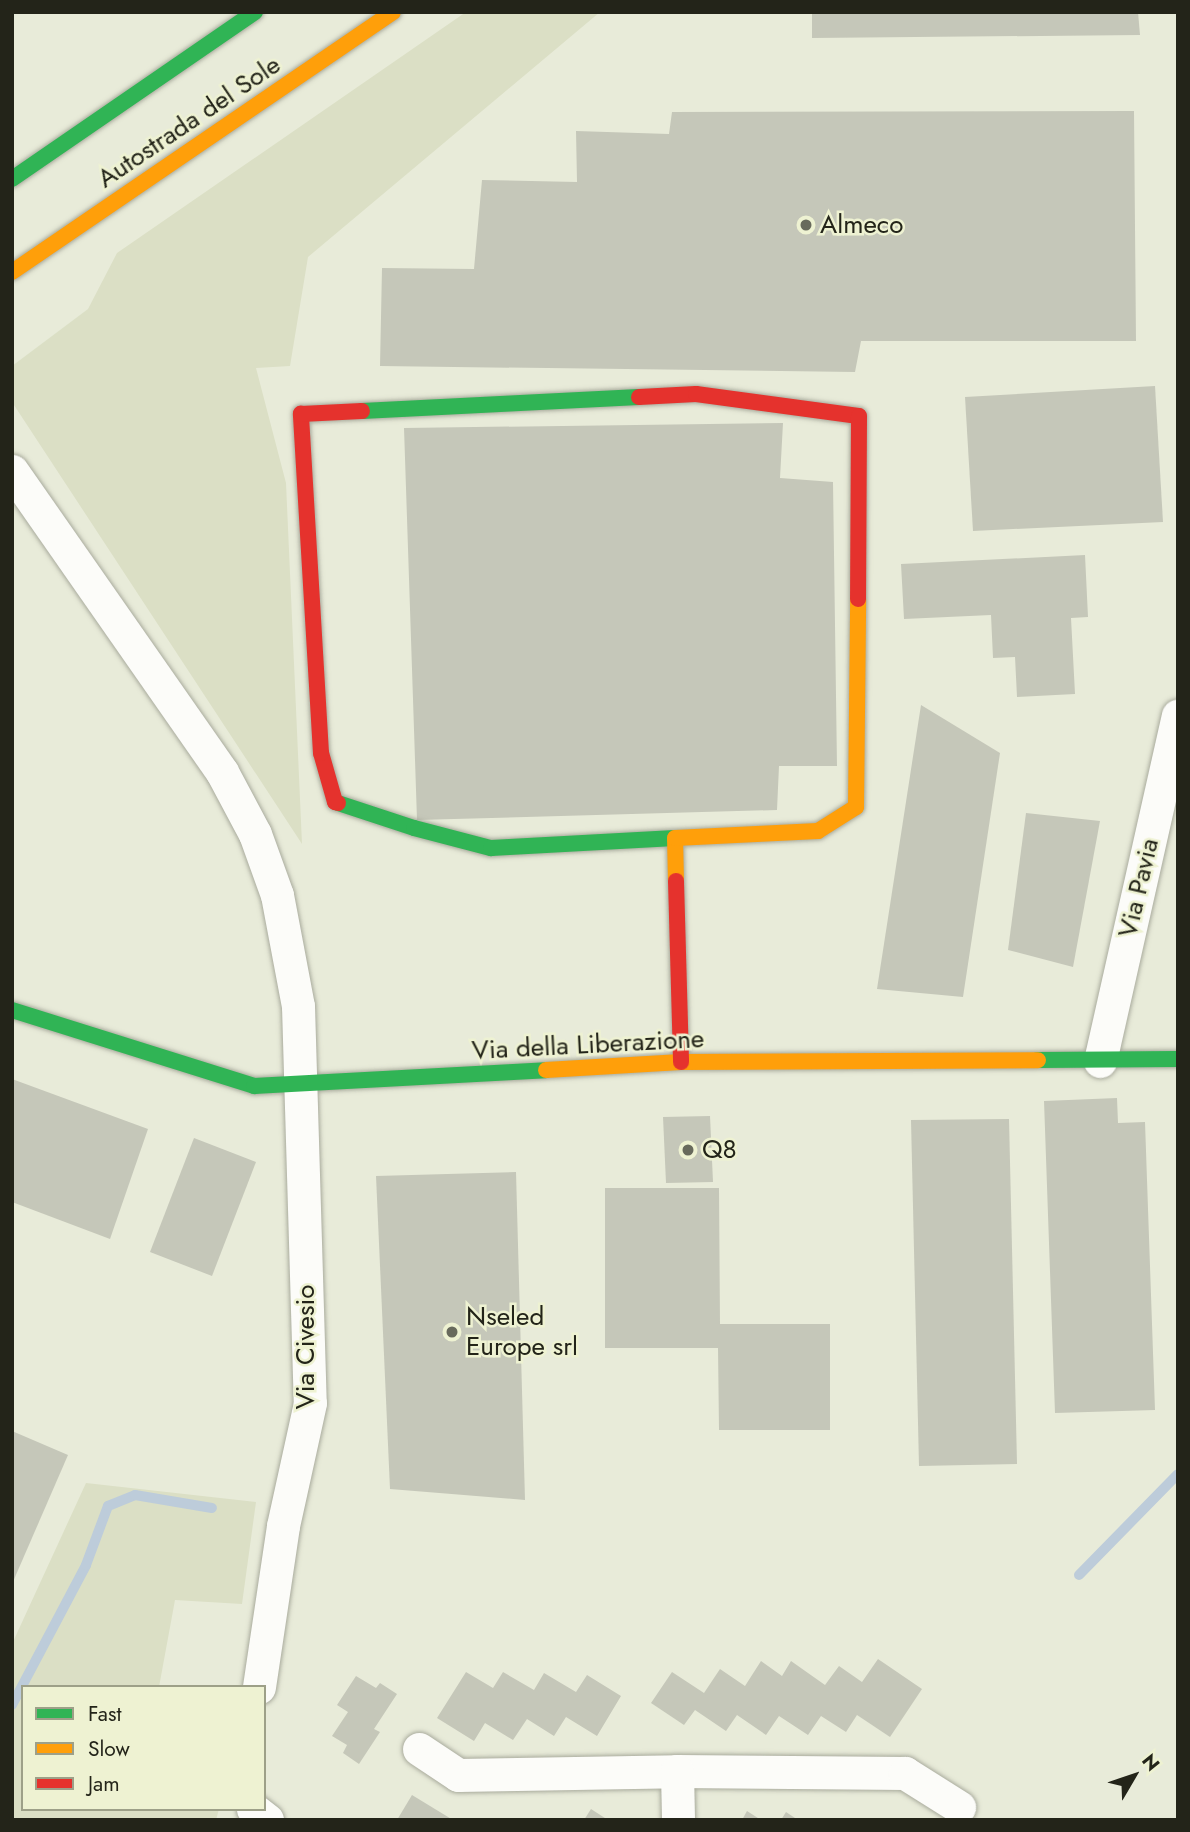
<!DOCTYPE html>
<html>
<head>
<meta charset="utf-8">
<style>
	body { margin:0 }
	#map { position:relative; width:1190px; height:1832px; overflow:hidden; background:#e8ebd9; font-family:Jost,sans-serif }
	div>[style] { position:absolute }
	.green>* { inset:0; background:#dbdfc5 }
	.stream>* { height:10px; margin:-5px; padding:0 5px; transform-origin:5px; border-radius:5px; background:#bdccda }
	.building>* { inset:0; background:#c5c7b9 }
	.roads { filter:drop-shadow(0 0 2px #a9ab9d) drop-shadow(0 0 2px #a9ab9d) }
	.street>* { height:33px; margin:-16.5px; padding:0 16.5px; transform-origin:16.5px; border-radius:16.5px; background:#fcfcf9 }
	.fast>* { height:16px; margin:-8px; padding:0 8px; transform-origin:8px; border-radius:8px; background:#30b455 }
	.slow>* { height:16px; margin:-8px; padding:0 8px; transform-origin:8px; border-radius:8px; background:#ff9f0a }
	.jam>* { height:16px; margin:-8px; padding:0 8px; transform-origin:8px; border-radius:8px; background:#e5322d }
	.dots>* { width:19px; height:19px; translate:-50% -50%; box-sizing:border-box; border:4px solid #eef2d2; border-radius:50% }
	span { translate:-50% -50%; white-space:nowrap; text-align:center; line-height:1.15; -webkit-text-stroke:5px #eef2d2; paint-order:stroke }
	.street-label { font-size:26px; color:#232419 }
	.poi-label { font-size:26px; color:#232419 }
	.left { translate:0 -50%; text-align:left }
	.frame { position:absolute; inset:0; border:14px solid #232419; pointer-events:none }
	.legend { position:absolute; left:21px; top:1685px; width:245px; height:126px; box-sizing:border-box; background:#eef2d2; border:2px solid #9da088; margin:0; padding:9px 12px; list-style:none; font-size:21px; color:#232419 }
	.legend li { display:flex; align-items:center; gap:14px; height:35px }
	.legend b { width:35px; border:2px solid #9da088 }
	.north { position:absolute; left:1099px; top:1741px; width:70px; height:70px; -webkit-text-stroke:5px #eef2d2; paint-order:stroke; rotate:51deg; font-size:19px; font-weight:700; line-height:28px; text-align:center; color:#232419 }
	.north::after { content:''; display:block; margin:auto; width:24px; height:32px; background:#232419; clip-path:polygon(50% 0,100% 100%,50% 72%,0 100%) }
</style>
</head>
<body>
<div id="map">
	<div class="green">
		<i style="clip-path:polygon(466px 12px,600px 12px,308px 257px,290px 366px,256px 368px,286px 483px,302px 844px,12px 402px,12px 366px,88px 309px,117px 253px)"></i>
		<i style="clip-path:polygon(86px 1483px,256px 1502px,242px 1604px,175px 1600px,159px 1687px,23px 1687px,23px 1809px,219px 1809px,216px 1820px,12px 1820px,12px 1644px)"></i>
	</div>
	<div class="stream">
		<i style="left:1079px;top:1575px;width:141px;rotate:-45.6deg"></i>
		<i style="left:12px;top:1705px;width:158px;rotate:-62.1deg"></i>
		<i style="left:86px;top:1565px;width:63px;rotate:-69.6deg"></i>
		<i style="left:108px;top:1506px;width:29px;rotate:-22deg"></i>
		<i style="left:135px;top:1495px;width:78px;rotate:9.6deg"></i>
	</div>
	<div class="building">
		<i style="clip-path:polygon(812px 12px,1138px 12px,1140px 35px,812px 38px)"></i>
		<i style="clip-path:polygon(1134px 111px,1136px 341px,861px 341px,855px 372px,380px 366px,382px 268px,474px 269px,482px 180px,577px 182px,576px 131px,669px 134px,672px 112px)"></i>
		<i style="clip-path:polygon(1155px 386px,1163px 522px,973px 531px,965px 397px)"></i>
		<i style="clip-path:polygon(783px 423px,780px 478px,833px 482px,837px 766px,779px 766px,777px 810px,417px 820px,404px 428px)"></i>
		<i style="clip-path:polygon(1085px 555px,1088px 617px,1071px 618px,1075px 694px,1017px 697px,1015px 657px,993px 658px,991px 615px,904px 619px,901px 564px)"></i>
		<i style="clip-path:polygon(921px 705px,1000px 753px,963px 997px,877px 989px)"></i>
		<i style="clip-path:polygon(1026px 813px,1100px 821px,1073px 967px,1008px 950px)"></i>
		<i style="clip-path:polygon(12px 1079px,148px 1129px,110px 1239px,12px 1202px)"></i>
		<i style="clip-path:polygon(1117px 1098px,1118px 1123px,1145px 1122px,1155px 1410px,1055px 1413px,1044px 1101px)"></i>
		<i style="clip-path:polygon(710px 1116px,713px 1182px,666px 1183px,663px 1117px)"></i>
		<i style="clip-path:polygon(1009px 1119px,1017px 1464px,919px 1466px,911px 1120px)"></i>
		<i style="clip-path:polygon(194px 1138px,256px 1162px,212px 1276px,150px 1252px)"></i>
		<i style="clip-path:polygon(516px 1172px,525px 1500px,390px 1489px,376px 1176px)"></i>
		<i style="clip-path:polygon(605px 1188px,719px 1188px,720px 1324px,830px 1324px,830px 1430px,719px 1430px,718px 1348px,605px 1348px)"></i>
		<i style="clip-path:polygon(12px 1431px,68px 1455px,12px 1584px)"></i>
		<i style="clip-path:polygon(878px 1659px,922px 1689px,890px 1737px,857px 1715px,846px 1732px,821px 1716px,808px 1735px,779px 1716px,766px 1735px,737px 1715px,726px 1731px,695px 1710px,684px 1725px,651px 1703px,672px 1672px,704px 1693px,720px 1669px,745px 1686px,761px 1661px,782px 1676px,791px 1661px,825px 1685px,839px 1666px,862px 1682px)"></i>
		<i style="clip-path:polygon(466px 1672px,493px 1688px,503px 1672px,534px 1690px,544px 1673px,576px 1692px,587px 1675px,621px 1696px,597px 1736px,566px 1717px,554px 1736px,527px 1719px,513px 1740px,485px 1723px,474px 1741px,437px 1718px)"></i>
		<i style="clip-path:polygon(356px 1676px,376px 1688px,380px 1683px,397px 1694px,374px 1729px,380px 1732px,359px 1764px,343px 1753px,347px 1745px,332px 1736px,348px 1712px,337px 1705px)"></i>
		<i style="clip-path:polygon(412px 1795px,453px 1820px,397px 1820px)"></i>
		<i style="clip-path:polygon(591px 1809px,608px 1820px,584px 1820px)"></i>
		<i style="clip-path:polygon(747px 1811px,761px 1820px,742px 1820px)"></i>
		<i style="clip-path:polygon(786px 1812px,798px 1820px,781px 1820px)"></i>
	</div>
	<div class="roads">
		<div class="street">
			<i style="left:12px;top:471px;width:367px;rotate:55.1deg"></i>
			<i style="left:222px;top:772px;width:70px;rotate:62deg"></i>
			<i style="left:255px;top:834px;width:65px;rotate:70.2deg"></i>
			<i style="left:277px;top:895px;width:113px;rotate:79.3deg"></i>
			<i style="left:298px;top:1006px;width:397px;rotate:88.3deg"></i>
			<i style="left:310px;top:1403px;width:126px;rotate:102.4deg"></i>
			<i style="left:283px;top:1526px;width:163px;rotate:98.5deg"></i>
			<i style="left:1100px;top:1061px;width:354px;rotate:-77.3deg"></i>
			<i style="left:419px;top:1749px;width:47px;rotate:33.7deg"></i>
			<i style="left:458px;top:1775px;width:219px;rotate:-1deg"></i>
			<i style="left:677px;top:1771px;width:228px;rotate:0.5deg"></i>
			<i style="left:905px;top:1773px;width:64px;rotate:32.2deg"></i>
			<i style="left:677px;top:1771px;width:49px;rotate:88.8deg"></i>
			<i style="left:253px;top:1809px;width:18px;rotate:38deg"></i>
		</div>
		<div class="fast">
			<i style="left:12px;top:179px;width:295px;rotate:-34.5deg"></i>
			<i style="left:362px;top:411px;width:277px;rotate:-2.9deg"></i>
			<i style="left:338px;top:803px;width:80px;rotate:18.2deg"></i>
			<i style="left:414px;top:828px;width:80px;rotate:14.6deg"></i>
			<i style="left:491px;top:848px;width:184px;rotate:-3.1deg"></i>
			<i style="left:12px;top:1010px;width:254px;rotate:17.4deg"></i>
			<i style="left:254px;top:1086px;width:292px;rotate:-3.1deg"></i>
			<i style="left:1038px;top:1060px;width:140px;rotate:-0.4deg"></i>
		</div>
		<div class="slow">
			<i style="left:12px;top:272px;width:461px;rotate:-34.3deg"></i>
			<i style="left:676px;top:881px;width:43px;rotate:-91.3deg"></i>
			<i style="left:675px;top:838px;width:143px;rotate:-2.8deg"></i>
			<i style="left:818px;top:831px;width:45px;rotate:-32.3deg"></i>
			<i style="left:856px;top:807px;width:208px;rotate:-89.4deg"></i>
			<i style="left:546px;top:1070px;width:135px;rotate:-3.4deg"></i>
			<i style="left:681px;top:1062px;width:357px;rotate:-0.3deg"></i>
		</div>
		<div class="jam">
			<i style="left:639px;top:397px;width:57px;rotate:-3deg"></i>
			<i style="left:696px;top:394px;width:164px;rotate:7.7deg"></i>
			<i style="left:859px;top:416px;width:183px;rotate:90.3deg"></i>
			<i style="left:338px;top:803px;width:3px;rotate:-162deg"></i>
			<i style="left:335px;top:802px;width:51px;rotate:-105.9deg"></i>
			<i style="left:321px;top:753px;width:340px;rotate:-93.4deg"></i>
			<i style="left:301px;top:414px;width:61px;rotate:-2.8deg"></i>
			<i style="left:676px;top:881px;width:181px;rotate:88.4deg"></i>
		</div>
	</div>
	<div class="dots">
		<i style="left:806px;top:225px;background:#686a5c"></i>
		<i style="left:688px;top:1150px;background:#686a5c"></i>
		<i style="left:452px;top:1332px;background:#686a5c"></i>
	</div>
	<div class="street-label">
		<span style="left:189px;top:122px;rotate:-34deg">Autostrada del Sole</span>
		<span style="left:1139px;top:888px;rotate:-77deg">Via Pavia</span>
		<span style="left:588px;top:1045px;rotate:-3deg">Via della Liberazione</span>
		<span style="left:306px;top:1347px;rotate:-90deg">Via Civesio</span>
	</div>
	<div class="poi-label">
		<span class="left" style="left:820px;top:225px">Almeco</span>
		<span class="left" style="left:702px;top:1150px">Q8</span>
		<span class="left" style="left:466px;top:1332px">Nseled<br>Europe srl</span>
	</div>
	<div class="frame"></div>
	<ul class="legend">
	<li><b style="height:9px;background:#30b455"></b>Fast</li>
	<li><b style="height:9px;background:#ff9f0a"></b>Slow</li>
	<li><b style="height:9px;background:#e5322d"></b>Jam</li>
	</ul>
	<div class="north">N</div>
</div>
</body>
</html>
